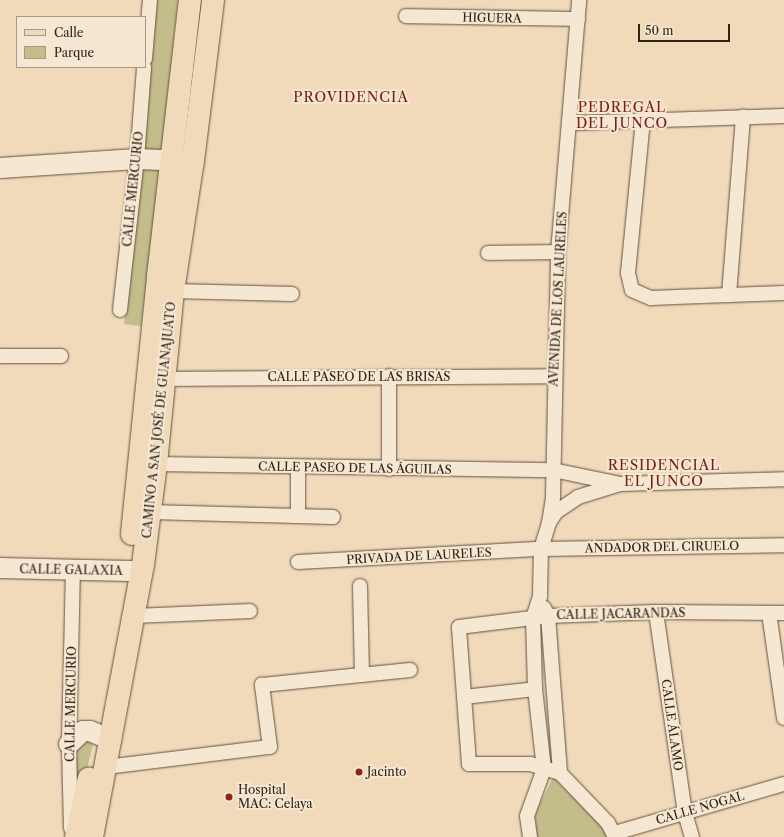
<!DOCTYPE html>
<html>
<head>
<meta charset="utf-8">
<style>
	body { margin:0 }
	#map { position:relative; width:784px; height:837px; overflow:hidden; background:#f0daba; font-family:"Libre Caslon Text",serif }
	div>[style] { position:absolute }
	.green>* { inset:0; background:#c2bd8a }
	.roads { filter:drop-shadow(0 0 1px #625141) drop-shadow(0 0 1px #625141) }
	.street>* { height:14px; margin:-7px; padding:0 7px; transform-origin:7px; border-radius:7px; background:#f5e7d2 }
	.secondary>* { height:20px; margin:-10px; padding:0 10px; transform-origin:10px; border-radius:10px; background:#f5e7d2 }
	.primary>* { height:22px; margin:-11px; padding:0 11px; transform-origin:11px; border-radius:11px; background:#f0daba }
	.dots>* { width:11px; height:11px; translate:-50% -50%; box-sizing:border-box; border:2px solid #f5e7d2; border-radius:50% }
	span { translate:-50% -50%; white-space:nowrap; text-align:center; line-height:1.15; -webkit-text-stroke:4px #f5e7d2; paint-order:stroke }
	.street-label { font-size:12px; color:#322319 }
	.poi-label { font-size:12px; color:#322319 }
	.left { translate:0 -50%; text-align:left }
	.quarter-label { font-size:14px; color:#7a1f14; letter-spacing:1px }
	.legend { position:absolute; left:16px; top:16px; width:130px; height:52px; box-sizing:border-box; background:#f5e7d2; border:1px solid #a79988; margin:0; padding:5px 7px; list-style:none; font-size:12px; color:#322319 }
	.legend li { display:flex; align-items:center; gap:8px; height:20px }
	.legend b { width:20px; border:1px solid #a79988 }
	.scale { position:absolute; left:638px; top:24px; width:92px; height:18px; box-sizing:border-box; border:2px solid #322319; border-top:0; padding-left:5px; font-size:12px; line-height:14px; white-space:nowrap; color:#322319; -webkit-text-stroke:3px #f5e7d2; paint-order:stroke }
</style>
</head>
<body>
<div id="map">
	<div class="green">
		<i style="clip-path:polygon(156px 0,178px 0,162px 146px,159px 152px,150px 153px,145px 148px,144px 141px)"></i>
		<i style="clip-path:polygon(156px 161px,160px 172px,141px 326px,124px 324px,143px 167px)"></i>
		<i style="clip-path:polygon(89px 740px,93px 745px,77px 808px,74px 749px,78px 743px)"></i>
		<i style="clip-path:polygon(553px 777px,601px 825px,611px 837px,537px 837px,535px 814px)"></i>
	</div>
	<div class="roads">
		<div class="street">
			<i style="left:406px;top:16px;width:172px;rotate:1deg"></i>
			<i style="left:145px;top:59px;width:59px;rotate:-85.2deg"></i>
			<i style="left:643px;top:120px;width:154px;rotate:95.6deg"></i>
			<i style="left:628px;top:273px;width:17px;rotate:77deg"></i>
			<i style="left:632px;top:290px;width:21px;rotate:23deg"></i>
			<i style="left:651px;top:298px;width:133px;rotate:-2.2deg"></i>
			<i style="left:570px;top:123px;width:214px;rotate:-1.9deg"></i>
			<i style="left:488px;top:253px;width:70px;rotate:-0.8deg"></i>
			<i style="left:173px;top:291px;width:119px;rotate:1.4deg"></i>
			<i style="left:729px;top:295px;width:179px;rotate:-85.5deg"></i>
			<i style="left:120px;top:310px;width:152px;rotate:-83.6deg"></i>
			<i style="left:137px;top:159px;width:92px;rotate:-85.6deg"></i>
			<i style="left:0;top:356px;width:61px"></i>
			<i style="left:164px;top:379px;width:390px;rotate:-0.4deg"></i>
			<i style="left:156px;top:464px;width:397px;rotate:0.9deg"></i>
			<i style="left:553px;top:470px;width:68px;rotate:11.8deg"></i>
			<i style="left:389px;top:469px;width:93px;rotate:-90deg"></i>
			<i style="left:150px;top:512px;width:183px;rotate:1.6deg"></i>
			<i style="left:298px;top:516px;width:49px;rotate:-90deg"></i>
			<i style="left:550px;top:521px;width:11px;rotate:-56deg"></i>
			<i style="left:556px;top:512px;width:27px;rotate:-34deg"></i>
			<i style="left:578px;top:497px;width:44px;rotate:-17.2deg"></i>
			<i style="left:620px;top:484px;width:164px;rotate:-1.7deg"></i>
			<i style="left:298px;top:562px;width:243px;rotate:-3.1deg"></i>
			<i style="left:541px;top:549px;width:243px;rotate:-0.9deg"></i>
			<i style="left:360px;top:586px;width:89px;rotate:88.7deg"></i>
			<i style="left:544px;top:608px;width:9px;rotate:63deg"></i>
			<i style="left:548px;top:616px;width:157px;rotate:85.6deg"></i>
			<i style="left:560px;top:773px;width:69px;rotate:46.2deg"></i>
			<i style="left:608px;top:823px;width:16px;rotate:63deg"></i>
			<i style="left:656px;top:612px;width:203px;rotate:81.8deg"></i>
			<i style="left:685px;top:813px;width:25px;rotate:74deg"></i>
			<i style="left:769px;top:613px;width:106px;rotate:81.9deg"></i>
			<i style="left:135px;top:616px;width:115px;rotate:-2.5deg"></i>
			<i style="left:464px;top:697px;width:71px;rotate:-6.4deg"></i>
			<i style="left:106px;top:767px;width:165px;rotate:-7deg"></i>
			<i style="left:270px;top:747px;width:63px;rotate:-97.4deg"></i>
			<i style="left:262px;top:685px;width:149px;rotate:-5.8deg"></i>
			<i style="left:560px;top:773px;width:31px;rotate:-163deg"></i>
			<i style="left:530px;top:764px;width:61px;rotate:180deg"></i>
			<i style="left:469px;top:764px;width:137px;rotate:-94.2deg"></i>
			<i style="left:459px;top:627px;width:90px;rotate:-7deg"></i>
			<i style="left:548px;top:616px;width:108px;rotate:-2.1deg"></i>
			<i style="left:656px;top:612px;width:128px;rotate:0.4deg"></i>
			<i style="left:71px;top:828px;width:84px;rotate:-91.4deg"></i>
			<i style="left:69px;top:744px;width:174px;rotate:-88.7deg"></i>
			<i style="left:615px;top:833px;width:176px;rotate:-16.2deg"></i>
			<i style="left:530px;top:837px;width:21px;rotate:-98deg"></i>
			<i style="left:527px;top:816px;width:50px;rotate:-70.1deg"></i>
			<i style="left:544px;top:769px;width:81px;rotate:-96.4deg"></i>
			<i style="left:535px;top:689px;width:71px;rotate:-91.6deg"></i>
			<i style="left:533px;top:618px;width:23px;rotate:-72deg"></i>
			<i style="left:540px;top:596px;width:47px;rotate:-88.8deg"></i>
			<i style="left:541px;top:549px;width:27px;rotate:-73deg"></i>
			<i style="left:549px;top:523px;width:26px;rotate:-81deg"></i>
			<i style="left:553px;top:497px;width:245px;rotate:-88.8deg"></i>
			<i style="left:558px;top:252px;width:253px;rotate:-85.2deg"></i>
		</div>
		<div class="secondary">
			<i style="left:0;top:168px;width:137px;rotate:-3.8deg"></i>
			<i style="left:137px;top:159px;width:51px;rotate:2.2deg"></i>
			<i style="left:0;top:568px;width:129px;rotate:1.3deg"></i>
			<i style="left:129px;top:571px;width:13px;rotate:13deg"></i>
			<i style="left:69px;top:744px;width:19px;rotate:-43deg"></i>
			<i style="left:83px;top:731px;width:7px"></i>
			<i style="left:90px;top:731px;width:23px;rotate:23deg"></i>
		</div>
		<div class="primary">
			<i style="left:132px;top:534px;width:259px;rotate:-84.2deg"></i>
			<i style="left:158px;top:276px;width:278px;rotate:-83.4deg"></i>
			<i style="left:76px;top:837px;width:60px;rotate:-77.6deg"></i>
			<i style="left:92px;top:837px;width:277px;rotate:-79.4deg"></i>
			<i style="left:143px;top:565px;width:102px;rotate:-82.7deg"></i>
			<i style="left:156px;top:464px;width:174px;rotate:-84.4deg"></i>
			<i style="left:173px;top:291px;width:132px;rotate:-81.3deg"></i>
			<i style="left:193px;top:161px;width:162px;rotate:-82.9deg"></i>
		</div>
	</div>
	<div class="dots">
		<i style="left:359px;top:772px;background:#8f2418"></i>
		<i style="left:229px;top:797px;background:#8f2418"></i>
	</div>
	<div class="street-label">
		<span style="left:492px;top:18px;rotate:1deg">HIGUERA</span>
		<span style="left:133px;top:189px;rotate:-84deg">CALLE MERCURIO</span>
		<span style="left:558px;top:299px;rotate:-87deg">AVENIDA DE LOS LAURELES</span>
		<span style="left:359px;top:377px">CALLE PASEO DE LAS BRISAS</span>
		<span style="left:159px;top:420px;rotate:-84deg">CAMINO A SAN JOSÉ DE GUANAJUATO</span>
		<span style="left:355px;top:468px;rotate:1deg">CALLE PASEO DE LAS ÁGUILAS</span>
		<span style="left:662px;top:547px;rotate:-1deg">ANDADOR DEL CIRUELO</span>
		<span style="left:419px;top:556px;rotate:-3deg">PRIVADA DE LAURELES</span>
		<span style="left:71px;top:570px;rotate:1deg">CALLE GALAXIA</span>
		<span style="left:621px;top:614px;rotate:-1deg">CALLE JACARANDAS</span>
		<span style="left:71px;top:704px;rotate:-89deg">CALLE MERCURIO</span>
		<span style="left:672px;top:725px;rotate:82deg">CALLE ÁLAMO</span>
		<span style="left:700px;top:808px;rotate:-16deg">CALLE NOGAL</span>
	</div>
	<div class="poi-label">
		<span class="left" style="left:367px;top:772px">Jacinto</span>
		<span class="left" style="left:238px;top:797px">Hospital<br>MAC: Celaya</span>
	</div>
	<div class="quarter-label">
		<span style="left:351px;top:97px">PROVIDENCIA</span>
		<span style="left:622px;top:115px">PEDREGAL<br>DEL JUNCO</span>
		<span style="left:664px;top:473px">RESIDENCIAL<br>EL JUNCO</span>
	</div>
	<ul class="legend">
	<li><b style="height:5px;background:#f0daba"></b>Calle</li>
	<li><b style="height:11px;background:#c2bd8a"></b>Parque</li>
	</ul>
	<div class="scale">50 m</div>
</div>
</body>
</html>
